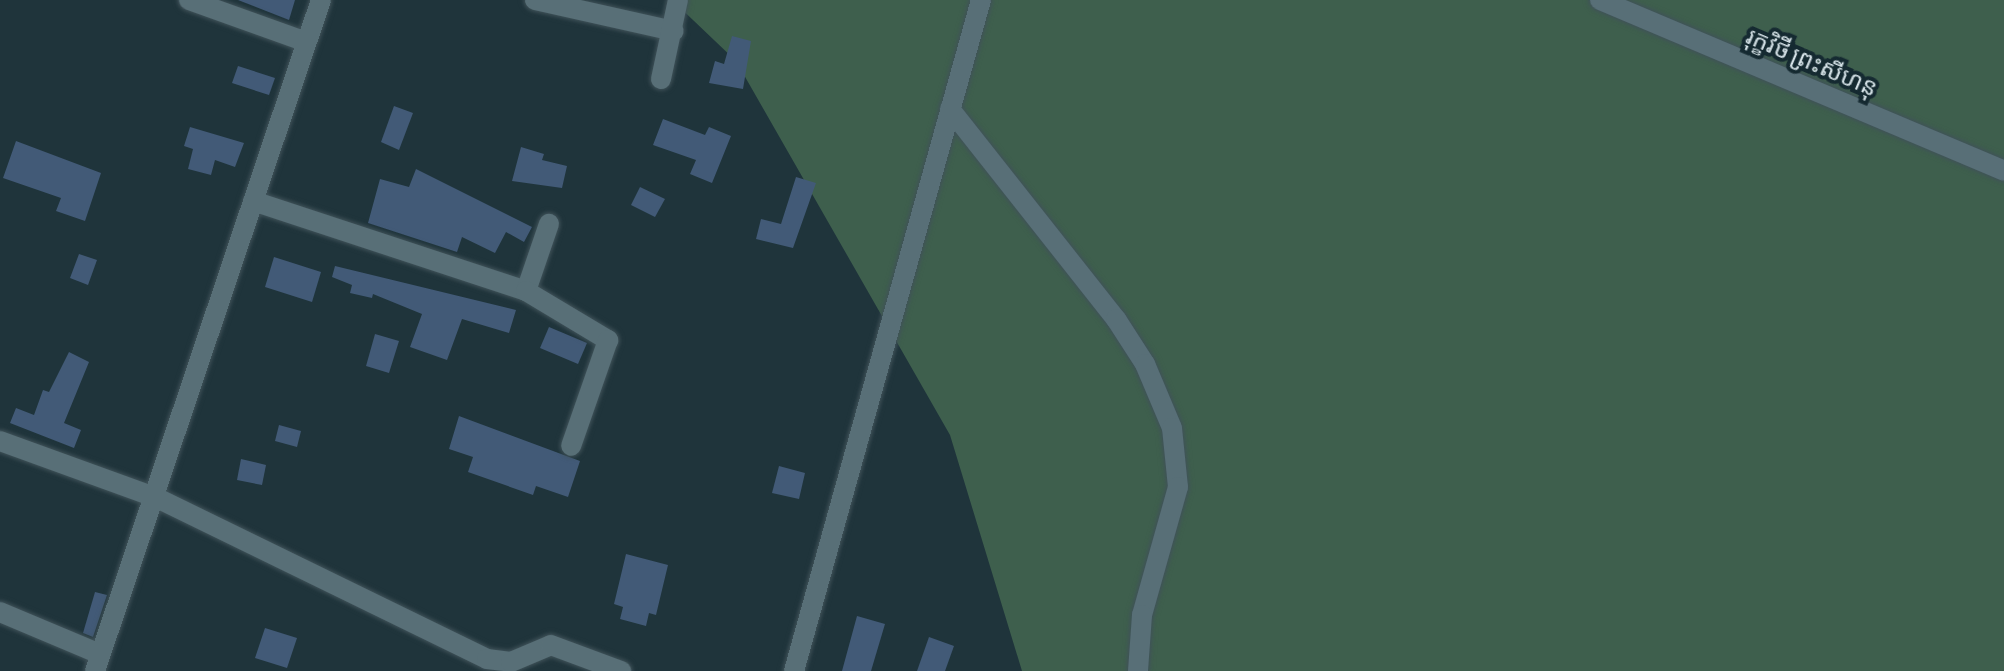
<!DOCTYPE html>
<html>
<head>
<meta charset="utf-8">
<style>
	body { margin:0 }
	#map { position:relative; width:2004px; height:671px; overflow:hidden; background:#1f343b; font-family:"Asap Condensed","Noto Sans Khmer",sans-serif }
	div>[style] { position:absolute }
	.green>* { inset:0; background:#3e5f4d }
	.building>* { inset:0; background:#425a77 }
	.roads { filter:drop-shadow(0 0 2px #405259) drop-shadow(0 0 2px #405259) }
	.minor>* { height:20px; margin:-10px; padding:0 10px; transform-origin:10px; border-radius:10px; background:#586f77 }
	.tertiary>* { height:20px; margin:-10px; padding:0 10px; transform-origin:10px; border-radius:10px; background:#586f77 }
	span { translate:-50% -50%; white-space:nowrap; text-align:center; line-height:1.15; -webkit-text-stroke:8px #152a31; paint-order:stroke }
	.street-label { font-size:24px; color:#d4e1e6 }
</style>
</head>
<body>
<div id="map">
	<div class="green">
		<i style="clip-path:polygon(672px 0,2004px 0,2004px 671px,1022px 671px,950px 435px,736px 61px)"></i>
	</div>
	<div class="building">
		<i style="clip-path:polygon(238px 0,295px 0,289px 20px)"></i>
		<i style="clip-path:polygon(732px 36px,751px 41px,743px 89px,709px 83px,715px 61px,724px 64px)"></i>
		<i style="clip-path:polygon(238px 66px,275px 78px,269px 95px,232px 83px)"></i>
		<i style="clip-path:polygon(394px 106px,413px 113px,399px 150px,381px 142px)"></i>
		<i style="clip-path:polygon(663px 119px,705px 135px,709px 127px,731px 136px,712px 183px,690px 174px,696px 160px,653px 145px)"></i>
		<i style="clip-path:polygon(190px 127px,244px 143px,235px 167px,215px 160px,211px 175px,188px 169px,193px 149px,184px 146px)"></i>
		<i style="clip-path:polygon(16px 141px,101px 173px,85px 221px,56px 211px,61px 198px,3px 178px)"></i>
		<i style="clip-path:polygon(521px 147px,544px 154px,542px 160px,567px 166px,562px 188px,512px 181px)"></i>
		<i style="clip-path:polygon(416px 169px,532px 227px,524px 242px,506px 232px,495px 253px,462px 237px,457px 252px,368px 223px,380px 179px,409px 187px)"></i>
		<i style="clip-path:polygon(796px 177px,816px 183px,793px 248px,756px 239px,761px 219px,781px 224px)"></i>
		<i style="clip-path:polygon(640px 187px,665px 199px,655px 217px,631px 205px)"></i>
		<i style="clip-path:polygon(79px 254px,97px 260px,88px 285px,70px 278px)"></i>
		<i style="clip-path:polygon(274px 257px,321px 272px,312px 302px,265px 287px)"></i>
		<i style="clip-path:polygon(335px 266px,516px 310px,509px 333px,462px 319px,447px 360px,410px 347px,422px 314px,373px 294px,372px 298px,350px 293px,352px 285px,332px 277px)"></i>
		<i style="clip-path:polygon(549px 327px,587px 343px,578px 364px,540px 348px)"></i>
		<i style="clip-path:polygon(375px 334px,399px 341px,389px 373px,366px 366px)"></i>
		<i style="clip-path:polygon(69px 352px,89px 362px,64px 423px,81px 430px,74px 448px,10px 423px,16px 408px,34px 415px,43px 390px,49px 392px)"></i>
		<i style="clip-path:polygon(459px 416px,580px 461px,568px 497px,536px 486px,533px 495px,468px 472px,473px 457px,449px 449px)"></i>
		<i style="clip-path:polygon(279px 425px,301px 431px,297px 447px,275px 441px)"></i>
		<i style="clip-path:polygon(241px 459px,266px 465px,262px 485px,237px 480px)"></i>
		<i style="clip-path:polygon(779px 466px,805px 473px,799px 499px,772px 493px)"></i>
		<i style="clip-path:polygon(626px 554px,668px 565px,656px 615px,649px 613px,646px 626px,620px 619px,623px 607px,614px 604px)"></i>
		<i style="clip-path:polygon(95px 592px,107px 595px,93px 637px,83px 633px)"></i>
		<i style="clip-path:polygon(857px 616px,885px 624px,871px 671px,842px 671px)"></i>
		<i style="clip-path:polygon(265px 628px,297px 638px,287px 668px,255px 658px)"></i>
		<i style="clip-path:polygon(929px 637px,954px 646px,945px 671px,917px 671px)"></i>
	</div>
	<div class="roads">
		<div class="minor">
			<i style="left:189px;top:0;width:124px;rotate:19.7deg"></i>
			<i style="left:535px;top:0;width:142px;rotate:12.6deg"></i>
			<i style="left:661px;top:79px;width:81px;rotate:-77.9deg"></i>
			<i style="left:950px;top:109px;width:268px;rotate:51.7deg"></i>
			<i style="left:1116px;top:319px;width:54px;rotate:57.2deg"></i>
			<i style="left:1145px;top:364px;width:69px;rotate:67.1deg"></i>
			<i style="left:1172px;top:428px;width:59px;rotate:84.2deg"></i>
			<i style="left:1178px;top:487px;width:133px;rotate:105.7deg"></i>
			<i style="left:1142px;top:615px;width:56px;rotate:94.1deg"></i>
			<i style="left:253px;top:201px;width:287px;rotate:18.2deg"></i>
			<i style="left:526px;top:291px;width:71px;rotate:-71.1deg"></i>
			<i style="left:526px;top:291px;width:96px;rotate:30.9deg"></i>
			<i style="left:608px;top:340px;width:112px;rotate:109.2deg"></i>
			<i style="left:0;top:441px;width:165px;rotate:19.9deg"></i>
			<i style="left:155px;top:497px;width:369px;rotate:26deg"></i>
			<i style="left:487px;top:659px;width:24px;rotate:7deg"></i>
			<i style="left:511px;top:662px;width:43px;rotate:-23deg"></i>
			<i style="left:551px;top:645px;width:75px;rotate:20.4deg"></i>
			<i style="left:0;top:612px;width:108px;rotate:22.8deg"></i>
			<i style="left:95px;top:671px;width:708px;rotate:-71.39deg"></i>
			<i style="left:794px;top:671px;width:697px;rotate:-74.43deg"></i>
		</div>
		<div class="tertiary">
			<i style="left:1600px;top:0;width:439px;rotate:22.9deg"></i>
		</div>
	</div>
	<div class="street-label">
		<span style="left:1812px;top:62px;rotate:23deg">រុក្ខវិថី ព្រះសីហនុ</span>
	</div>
</div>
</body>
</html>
